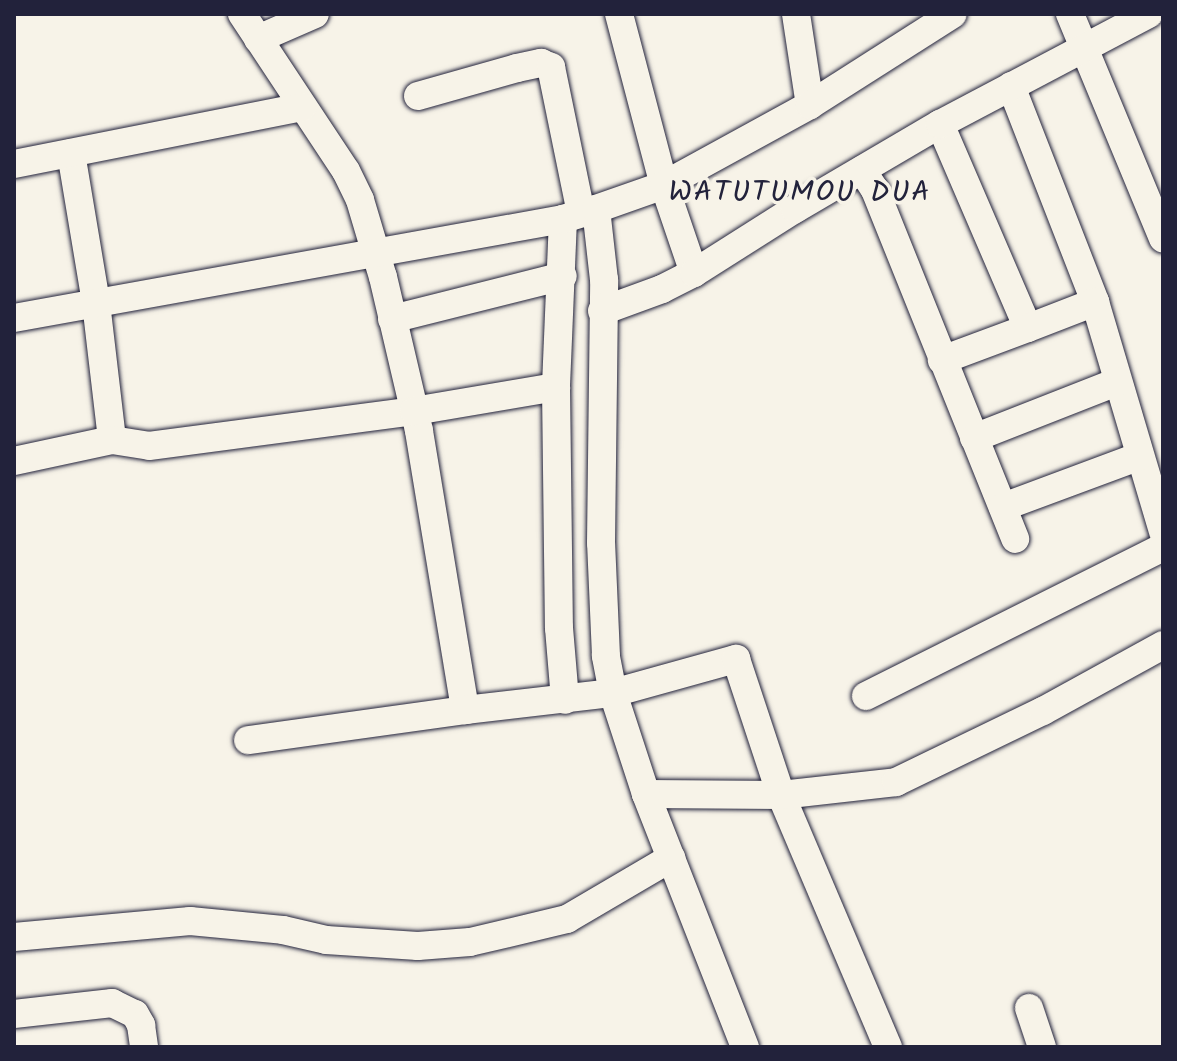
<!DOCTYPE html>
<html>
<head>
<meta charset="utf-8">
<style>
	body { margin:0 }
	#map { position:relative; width:1177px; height:1061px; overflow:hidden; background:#f7f3e8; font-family:Kalam,sans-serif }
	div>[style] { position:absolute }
	.roads { filter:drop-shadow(0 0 2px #22223b) drop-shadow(0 0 2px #22223b) }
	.minor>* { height:28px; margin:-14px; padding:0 14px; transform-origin:14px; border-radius:14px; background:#f7f3e8 }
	span { translate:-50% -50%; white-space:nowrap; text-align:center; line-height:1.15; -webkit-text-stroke:7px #f7f3e8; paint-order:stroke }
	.quarter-label { font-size:30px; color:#22223b; letter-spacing:2px }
	.frame { position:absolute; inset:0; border:16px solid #22223b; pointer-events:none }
</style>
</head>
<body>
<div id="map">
	<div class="roads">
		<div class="minor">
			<i style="left:242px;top:14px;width:188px;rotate:56.5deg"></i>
			<i style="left:346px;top:171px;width:32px;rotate:64deg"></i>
			<i style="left:360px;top:200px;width:80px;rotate:73.4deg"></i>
			<i style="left:383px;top:277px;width:158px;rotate:76.8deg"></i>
			<i style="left:419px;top:431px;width:283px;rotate:80.6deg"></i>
			<i style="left:465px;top:710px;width:219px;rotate:172.1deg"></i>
			<i style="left:619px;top:14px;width:177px;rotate:75.3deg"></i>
			<i style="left:664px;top:185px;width:93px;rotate:71.2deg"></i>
			<i style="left:796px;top:14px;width:92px;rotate:81.3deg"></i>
			<i style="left:1070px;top:14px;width:243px;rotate:67.5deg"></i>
			<i style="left:258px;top:39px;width:62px;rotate:-23.7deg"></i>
			<i style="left:1011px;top:86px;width:232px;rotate:68.7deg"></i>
			<i style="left:1095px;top:302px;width:240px;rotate:73.5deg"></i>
			<i style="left:418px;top:96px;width:103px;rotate:-15.8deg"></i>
			<i style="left:517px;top:68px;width:25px;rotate:-12deg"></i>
			<i style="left:541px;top:63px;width:11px;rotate:22deg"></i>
			<i style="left:551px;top:67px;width:149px;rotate:78.4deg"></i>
			<i style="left:940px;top:124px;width:222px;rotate:66.7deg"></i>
			<i style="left:1028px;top:328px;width:92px;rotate:159.6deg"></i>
			<i style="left:71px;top:153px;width:152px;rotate:80.5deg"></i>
			<i style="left:96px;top:303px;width:138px;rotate:83.3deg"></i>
			<i style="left:112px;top:440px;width:37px;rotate:9deg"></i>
			<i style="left:149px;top:446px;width:267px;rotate:-7.5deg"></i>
			<i style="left:414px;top:411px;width:144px;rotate:-9.6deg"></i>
			<i style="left:14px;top:164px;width:294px;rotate:-11.2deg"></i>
			<i style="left:862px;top:170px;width:24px;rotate:57deg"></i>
			<i style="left:875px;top:190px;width:376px;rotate:68.1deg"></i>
			<i style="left:563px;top:219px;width:168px;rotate:92.4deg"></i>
			<i style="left:556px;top:387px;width:241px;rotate:89.3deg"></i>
			<i style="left:559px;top:628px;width:72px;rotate:85.2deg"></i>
			<i style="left:602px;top:311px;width:64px;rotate:-20.1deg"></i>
			<i style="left:662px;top:289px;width:36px;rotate:-27deg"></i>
			<i style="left:694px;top:273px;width:120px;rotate:-32.4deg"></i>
			<i style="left:795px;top:209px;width:168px;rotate:-30.4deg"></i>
			<i style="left:940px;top:124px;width:236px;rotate:-27.8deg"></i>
			<i style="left:14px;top:318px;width:558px;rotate:-10.22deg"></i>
			<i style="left:563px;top:219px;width:34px;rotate:-17deg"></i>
			<i style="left:392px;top:319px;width:176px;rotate:-14.1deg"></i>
			<i style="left:1028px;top:328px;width:72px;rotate:-21.2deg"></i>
			<i style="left:974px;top:438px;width:154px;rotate:-21.4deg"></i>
			<i style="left:14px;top:461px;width:100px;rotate:-12.1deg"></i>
			<i style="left:1003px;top:507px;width:146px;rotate:-20.4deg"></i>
			<i style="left:866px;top:696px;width:332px;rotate:-26.6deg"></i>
			<i style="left:465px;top:710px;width:149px;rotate:-6.6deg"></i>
			<i style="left:613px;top:693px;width:128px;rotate:-15.5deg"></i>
			<i style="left:736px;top:659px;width:143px;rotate:71.7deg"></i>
			<i style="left:781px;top:795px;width:274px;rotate:67deg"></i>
			<i style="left:646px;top:794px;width:135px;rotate:0.4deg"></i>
			<i style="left:781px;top:795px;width:116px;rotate:-6.4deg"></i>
			<i style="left:896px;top:782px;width:163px;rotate:-25.8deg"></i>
			<i style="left:1043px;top:711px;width:137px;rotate:-28.8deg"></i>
			<i style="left:14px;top:937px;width:177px;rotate:-5.2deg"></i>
			<i style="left:190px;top:921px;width:93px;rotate:5.5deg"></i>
			<i style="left:283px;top:930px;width:44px;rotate:13.1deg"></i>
			<i style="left:326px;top:940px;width:92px;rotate:3.7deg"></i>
			<i style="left:418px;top:946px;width:52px;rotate:-4.4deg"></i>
			<i style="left:470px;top:942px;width:100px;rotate:-13.3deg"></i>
			<i style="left:567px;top:919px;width:121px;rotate:-30.4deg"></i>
			<i style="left:1029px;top:1008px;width:41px;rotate:71.6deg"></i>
			<i style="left:14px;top:1014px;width:99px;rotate:-6.4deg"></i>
			<i style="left:112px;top:1003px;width:25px;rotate:26deg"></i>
			<i style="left:135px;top:1014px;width:13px;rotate:61deg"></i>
			<i style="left:141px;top:1025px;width:22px;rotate:82deg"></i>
			<i style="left:745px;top:1047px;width:272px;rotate:-111.4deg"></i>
			<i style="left:646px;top:794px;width:106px;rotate:-108.1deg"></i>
			<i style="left:613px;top:693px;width:38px;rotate:-101deg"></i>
			<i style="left:606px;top:656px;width:113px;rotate:-92.5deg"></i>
			<i style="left:601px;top:543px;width:263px;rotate:-89.3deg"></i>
			<i style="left:604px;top:280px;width:71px;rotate:-96.4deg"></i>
			<i style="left:596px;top:209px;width:72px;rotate:-19.4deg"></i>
			<i style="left:664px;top:185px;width:166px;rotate:-28.7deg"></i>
			<i style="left:810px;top:105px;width:169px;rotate:-32.5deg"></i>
		</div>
	</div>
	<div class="quarter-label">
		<span style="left:800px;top:193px">WATUTUMOU DUA</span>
	</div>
	<div class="frame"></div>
</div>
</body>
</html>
